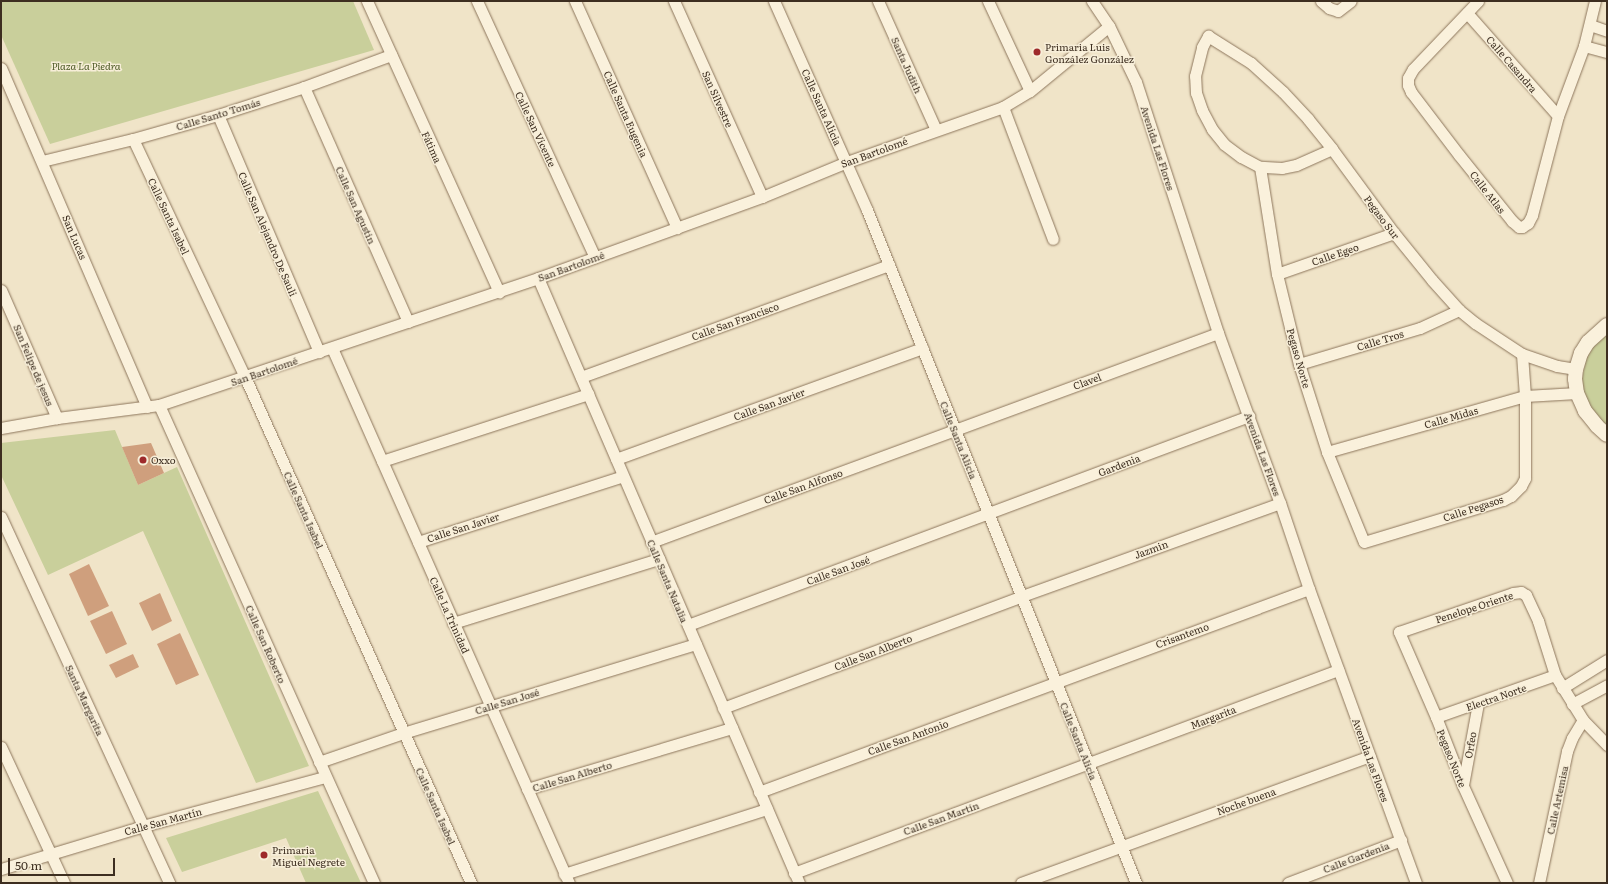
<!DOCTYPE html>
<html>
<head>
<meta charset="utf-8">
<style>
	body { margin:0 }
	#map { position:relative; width:1608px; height:884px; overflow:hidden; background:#f0e4c8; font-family:Literata,serif }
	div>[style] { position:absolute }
	.green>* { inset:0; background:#c9cf9b }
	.building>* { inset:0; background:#cf9f7d }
	.roads { filter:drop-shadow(0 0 1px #8d765c) drop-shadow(0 0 1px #8d765c) }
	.minor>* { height:11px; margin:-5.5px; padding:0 5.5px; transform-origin:5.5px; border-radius:5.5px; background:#faf1dc }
	.tertiary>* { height:14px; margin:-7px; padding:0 7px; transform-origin:7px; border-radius:7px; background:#faf1dc }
	.dots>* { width:11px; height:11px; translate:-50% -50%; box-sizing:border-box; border:2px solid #f7eed8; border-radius:50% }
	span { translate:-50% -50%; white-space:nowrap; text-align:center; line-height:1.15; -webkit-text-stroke:3px #f7eed8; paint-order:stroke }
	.poi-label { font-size:10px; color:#3d2e20 }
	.left { translate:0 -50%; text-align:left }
	.street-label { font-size:10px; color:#3d2e20 }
	.park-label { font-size:10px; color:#4d5a26; font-style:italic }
	.frame { position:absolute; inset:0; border:2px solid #3d2e20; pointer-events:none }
	.scale { position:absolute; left:8px; top:858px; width:107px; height:18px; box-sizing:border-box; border:2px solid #3d2e20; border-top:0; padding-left:5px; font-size:12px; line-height:14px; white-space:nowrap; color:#3d2e20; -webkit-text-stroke:3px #f7eed8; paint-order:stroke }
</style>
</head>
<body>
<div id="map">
	<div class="green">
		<i style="clip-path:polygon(1px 1px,353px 1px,374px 50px,50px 144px,1px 35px)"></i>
		<i style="clip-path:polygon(1607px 332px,1607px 427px,1603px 425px,1585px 399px,1582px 379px,1586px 359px,1596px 341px)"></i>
		<i style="clip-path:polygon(115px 430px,138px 485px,177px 467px,309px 766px,256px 783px,143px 531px,48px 575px,1px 475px,1px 443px)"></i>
		<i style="clip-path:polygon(318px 791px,361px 883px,306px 883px,286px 838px,182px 872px,166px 838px)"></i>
	</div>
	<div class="building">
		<i style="clip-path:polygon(151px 443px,164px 473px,138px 485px,122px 447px)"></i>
		<i style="clip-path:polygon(89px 564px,109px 606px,88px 616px,69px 574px)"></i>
		<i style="clip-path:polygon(160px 593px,172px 621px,152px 631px,139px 603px)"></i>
		<i style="clip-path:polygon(112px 611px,127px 644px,106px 654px,90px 621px)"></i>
		<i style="clip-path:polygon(180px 633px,199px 675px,176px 685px,157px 644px)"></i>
		<i style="clip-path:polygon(133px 654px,139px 667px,116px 678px,109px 665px)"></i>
	</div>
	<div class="roads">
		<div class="minor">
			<i style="left:367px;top:1px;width:320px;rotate:65.6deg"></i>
			<i style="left:477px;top:1px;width:282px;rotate:65.3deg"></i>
			<i style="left:575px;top:1px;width:249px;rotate:65.8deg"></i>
			<i style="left:674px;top:1px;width:215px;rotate:65.8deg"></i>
			<i style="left:774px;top:1px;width:229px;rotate:66deg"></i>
			<i style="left:867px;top:210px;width:725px;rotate:68.21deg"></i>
			<i style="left:878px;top:1px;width:141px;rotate:65.8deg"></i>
			<i style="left:988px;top:1px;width:99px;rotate:65deg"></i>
			<i style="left:1092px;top:1px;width:30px;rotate:56deg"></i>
			<i style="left:1109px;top:26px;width:62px;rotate:64.3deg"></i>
			<i style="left:1136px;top:82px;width:264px;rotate:71.9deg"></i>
			<i style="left:1218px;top:333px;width:181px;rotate:70deg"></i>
			<i style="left:1280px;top:503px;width:91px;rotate:71.4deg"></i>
			<i style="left:1309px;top:589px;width:313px;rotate:70deg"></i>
			<i style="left:1321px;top:1px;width:11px;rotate:41deg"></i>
			<i style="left:1329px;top:8px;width:9px;rotate:18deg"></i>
			<i style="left:1338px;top:11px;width:16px;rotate:-38deg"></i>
			<i style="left:1478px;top:1px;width:94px;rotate:133.7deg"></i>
			<i style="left:1413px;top:69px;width:10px;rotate:119deg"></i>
			<i style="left:1408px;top:78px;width:7px;rotate:90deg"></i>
			<i style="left:1408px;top:85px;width:8px;rotate:67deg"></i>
			<i style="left:1411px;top:92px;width:79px;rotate:52.7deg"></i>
			<i style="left:1459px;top:155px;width:85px;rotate:51.2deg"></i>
			<i style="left:1512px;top:221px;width:9px;rotate:41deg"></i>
			<i style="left:1519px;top:227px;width:3px"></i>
			<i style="left:1522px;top:227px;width:7px;rotate:-34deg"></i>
			<i style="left:1528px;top:223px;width:9px;rotate:-63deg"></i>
			<i style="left:1532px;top:215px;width:102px;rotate:-75.3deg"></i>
			<i style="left:1558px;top:116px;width:75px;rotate:-69.6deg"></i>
			<i style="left:1584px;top:46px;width:46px;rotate:-76.3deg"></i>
			<i style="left:1467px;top:13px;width:137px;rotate:48.5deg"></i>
			<i style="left:1590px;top:25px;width:18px;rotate:19deg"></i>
			<i style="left:1584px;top:46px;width:24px;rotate:15deg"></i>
			<i style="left:1px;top:68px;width:369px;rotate:66.7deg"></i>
			<i style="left:304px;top:87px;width:257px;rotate:66.1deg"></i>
			<i style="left:1003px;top:107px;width:141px;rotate:69.3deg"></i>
			<i style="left:218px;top:115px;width:258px;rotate:66.9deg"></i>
			<i style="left:133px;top:139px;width:263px;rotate:64.8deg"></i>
			<i style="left:245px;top:377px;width:554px;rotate:65.93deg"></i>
			<i style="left:1332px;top:149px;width:39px;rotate:156deg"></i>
			<i style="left:1296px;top:165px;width:14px;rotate:168deg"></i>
			<i style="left:1282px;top:168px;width:22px;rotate:-177deg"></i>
			<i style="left:1260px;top:167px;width:21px;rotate:-152deg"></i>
			<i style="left:1241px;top:157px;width:21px;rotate:-143deg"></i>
			<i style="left:1224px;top:144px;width:19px;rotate:-129deg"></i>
			<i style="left:1212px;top:129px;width:21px;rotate:-118deg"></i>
			<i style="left:1202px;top:110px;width:18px;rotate:-109deg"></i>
			<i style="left:1196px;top:93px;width:17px;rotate:-93deg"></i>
			<i style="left:1195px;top:76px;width:30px;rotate:-76deg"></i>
			<i style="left:1202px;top:47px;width:13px;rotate:-61deg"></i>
			<i style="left:1208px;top:36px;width:51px;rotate:32.1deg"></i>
			<i style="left:1251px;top:63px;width:43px;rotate:42.2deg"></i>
			<i style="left:1283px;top:92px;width:37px;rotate:47deg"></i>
			<i style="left:1308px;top:119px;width:38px;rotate:51deg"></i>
			<i style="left:1332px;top:149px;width:104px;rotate:53.6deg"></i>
			<i style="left:1394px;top:233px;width:60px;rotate:51deg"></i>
			<i style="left:1432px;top:280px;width:40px;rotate:48deg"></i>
			<i style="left:1459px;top:310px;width:21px;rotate:39deg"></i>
			<i style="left:1475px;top:323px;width:56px;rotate:33.4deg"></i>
			<i style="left:1522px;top:354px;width:37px;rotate:19deg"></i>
			<i style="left:1557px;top:366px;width:19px;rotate:9deg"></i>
			<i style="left:42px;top:161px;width:94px;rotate:-13.6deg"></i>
			<i style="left:133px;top:139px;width:88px;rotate:-15.8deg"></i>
			<i style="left:218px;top:115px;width:90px;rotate:-18deg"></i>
			<i style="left:304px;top:87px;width:93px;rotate:-20.2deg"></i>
			<i style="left:1260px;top:167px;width:108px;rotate:81deg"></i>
			<i style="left:1277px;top:274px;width:93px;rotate:76.3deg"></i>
			<i style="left:1299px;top:364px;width:92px;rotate:72.3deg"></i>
			<i style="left:1327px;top:452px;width:97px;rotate:67.7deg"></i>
			<i style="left:1364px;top:542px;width:145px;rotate:-16.8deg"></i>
			<i style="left:1503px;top:500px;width:9px;rotate:-27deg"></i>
			<i style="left:1511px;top:496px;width:14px;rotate:-45deg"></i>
			<i style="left:1521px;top:486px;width:9px;rotate:-63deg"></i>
			<i style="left:1525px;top:478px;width:82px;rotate:-90deg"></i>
			<i style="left:1525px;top:396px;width:42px;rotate:-94.1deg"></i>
			<i style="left:1277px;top:274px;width:124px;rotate:-19.3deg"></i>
			<i style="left:538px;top:278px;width:659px;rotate:66.66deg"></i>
			<i style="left:1px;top:290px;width:140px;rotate:66.4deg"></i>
			<i style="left:332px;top:348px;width:585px;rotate:66.11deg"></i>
			<i style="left:1299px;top:364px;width:126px;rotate:-16.6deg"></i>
			<i style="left:1420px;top:328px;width:43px;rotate:-24.8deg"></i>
			<i style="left:581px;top:377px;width:328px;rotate:-20deg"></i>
			<i style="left:159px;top:405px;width:524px;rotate:65.78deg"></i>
			<i style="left:1px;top:428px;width:57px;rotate:-10.1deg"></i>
			<i style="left:57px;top:418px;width:103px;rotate:-7.3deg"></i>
			<i style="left:159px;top:405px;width:400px;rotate:-18.5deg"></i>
			<i style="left:538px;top:278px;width:238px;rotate:-19.9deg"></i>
			<i style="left:762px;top:197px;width:92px;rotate:-22.4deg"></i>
			<i style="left:847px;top:162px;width:165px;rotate:-19.4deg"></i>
			<i style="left:1003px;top:107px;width:31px;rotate:-31deg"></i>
			<i style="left:1030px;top:91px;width:102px;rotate:-39.4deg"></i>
			<i style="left:1327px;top:452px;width:206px;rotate:-15.8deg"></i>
			<i style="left:1525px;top:396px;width:52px;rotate:-3.3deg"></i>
			<i style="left:616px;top:459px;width:326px;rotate:-19.9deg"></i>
			<i style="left:382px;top:461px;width:217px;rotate:-18deg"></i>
			<i style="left:1px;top:517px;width:403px;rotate:65.3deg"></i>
			<i style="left:418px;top:542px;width:215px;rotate:-17.8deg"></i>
			<i style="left:651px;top:542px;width:604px;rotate:-20.23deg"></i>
			<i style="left:453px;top:623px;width:216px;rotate:-17.3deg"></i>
			<i style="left:688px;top:625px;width:599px;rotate:-20.43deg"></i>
			<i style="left:1562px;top:688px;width:53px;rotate:-31.9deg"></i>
			<i style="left:1572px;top:704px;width:40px;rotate:-28deg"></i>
			<i style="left:723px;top:708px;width:319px;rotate:-20.5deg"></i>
			<i style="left:1022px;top:596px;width:274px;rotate:-19.8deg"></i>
			<i style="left:1436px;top:717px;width:126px;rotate:-19.4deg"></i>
			<i style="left:1px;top:747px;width:150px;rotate:65.1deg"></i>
			<i style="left:319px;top:762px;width:89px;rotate:-19deg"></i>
			<i style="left:403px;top:733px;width:306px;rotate:-16.9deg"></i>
			<i style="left:1463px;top:785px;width:83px;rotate:-79.6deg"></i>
			<i style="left:527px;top:789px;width:214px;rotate:-16.6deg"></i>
			<i style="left:759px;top:792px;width:586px;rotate:-20.26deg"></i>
			<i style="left:1px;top:869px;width:148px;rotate:-16.8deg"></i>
			<i style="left:143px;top:826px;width:188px;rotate:-15.1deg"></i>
			<i style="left:794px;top:873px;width:581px;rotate:-20.46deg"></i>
			<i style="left:564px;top:874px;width:213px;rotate:-17.8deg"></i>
			<i style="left:1021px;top:883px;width:371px;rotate:-20deg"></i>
			<i style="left:1288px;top:883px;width:121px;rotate:-20.8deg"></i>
			<i style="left:1507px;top:883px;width:107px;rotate:-114.4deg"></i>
			<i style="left:1463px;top:786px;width:74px;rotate:-111.4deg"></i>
			<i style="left:1436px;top:717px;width:93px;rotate:-113.5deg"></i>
			<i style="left:1399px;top:632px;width:120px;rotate:-18.9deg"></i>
			<i style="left:1513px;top:593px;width:8px;rotate:-7deg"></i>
			<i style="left:1521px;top:592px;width:6px;rotate:31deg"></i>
			<i style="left:1526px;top:595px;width:29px;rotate:65deg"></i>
			<i style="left:1538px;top:621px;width:57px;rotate:72.5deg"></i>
			<i style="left:1555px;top:675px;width:53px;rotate:58.1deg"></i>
			<i style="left:1583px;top:720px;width:35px;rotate:46deg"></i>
			<i style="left:1539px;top:883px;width:135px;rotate:-78deg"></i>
			<i style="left:1567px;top:751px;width:14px;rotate:-69deg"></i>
			<i style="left:1572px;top:738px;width:21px;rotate:-59deg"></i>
		</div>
		<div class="tertiary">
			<i style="left:1607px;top:325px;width:25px;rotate:138deg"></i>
			<i style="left:1588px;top:342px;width:13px;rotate:122deg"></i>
			<i style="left:1581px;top:353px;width:17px;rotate:107deg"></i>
			<i style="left:1576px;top:369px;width:10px;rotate:96deg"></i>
			<i style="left:1575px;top:379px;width:14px;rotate:82deg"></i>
			<i style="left:1577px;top:393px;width:20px;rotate:66deg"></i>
			<i style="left:1585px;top:411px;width:19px;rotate:51deg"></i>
			<i style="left:1597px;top:426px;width:13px;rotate:42deg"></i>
		</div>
	</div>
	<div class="dots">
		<i style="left:1037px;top:52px;background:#9e2a2b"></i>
		<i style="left:143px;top:460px;background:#9e2a2b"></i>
		<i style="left:264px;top:855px;background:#9e2a2b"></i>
	</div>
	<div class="poi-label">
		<span class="left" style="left:1045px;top:52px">Primaria Luis<br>González González</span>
		<span class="left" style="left:151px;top:460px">Oxxo</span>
		<span class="left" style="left:272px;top:855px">Primaria<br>Miguel Negrete</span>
	</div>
	<div class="street-label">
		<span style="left:1512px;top:64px;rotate:49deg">Calle Casandra</span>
		<span style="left:907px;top:65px;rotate:66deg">Santa Judith</span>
		<span style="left:718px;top:99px;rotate:66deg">San Silvestre</span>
		<span style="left:822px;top:107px;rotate:66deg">Calle Santa Alicia</span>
		<span style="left:218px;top:114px;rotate:-17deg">Calle Santo Tomás</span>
		<span style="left:626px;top:114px;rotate:66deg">Calle Santa Eugenia</span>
		<span style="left:536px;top:129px;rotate:65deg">Calle San Vicente</span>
		<span style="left:432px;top:147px;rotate:66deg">Fátima</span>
		<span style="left:1158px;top:148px;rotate:72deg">Avenida Las Flores</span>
		<span style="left:874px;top:152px;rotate:-20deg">San Bartolomé</span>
		<span style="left:1488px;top:192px;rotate:52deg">Calle Atlas</span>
		<span style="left:356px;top:205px;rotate:66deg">Calle San Agustín</span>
		<span style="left:169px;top:216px;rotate:65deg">Calle Santa Isabel</span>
		<span style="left:1382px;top:217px;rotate:53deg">Pegaso Sur</span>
		<span style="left:268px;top:234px;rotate:67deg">Calle San Alejandro De Sauli</span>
		<span style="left:75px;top:237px;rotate:67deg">San Lucas</span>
		<span style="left:1335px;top:254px;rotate:-19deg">Calle Egeo</span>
		<span style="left:571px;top:266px;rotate:-20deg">San Bartolomé</span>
		<span style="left:735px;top:321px;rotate:-20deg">Calle San Francisco</span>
		<span style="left:1380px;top:340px;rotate:-17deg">Calle Tros</span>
		<span style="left:1299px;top:358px;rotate:74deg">Pegaso Norte</span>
		<span style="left:34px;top:365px;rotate:67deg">San Felipe de jesus</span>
		<span style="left:264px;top:371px;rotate:-19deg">San Bartolomé</span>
		<span style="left:1087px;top:381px;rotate:-20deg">Clavel</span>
		<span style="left:769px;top:404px;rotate:-20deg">Calle San Javier</span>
		<span style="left:1451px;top:417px;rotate:-16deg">Calle Midas</span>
		<span style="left:959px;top:440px;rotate:68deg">Calle Santa Alicia</span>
		<span style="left:1263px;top:454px;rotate:70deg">Avenida Las Flores</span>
		<span style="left:1119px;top:465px;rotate:-21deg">Gardenia</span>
		<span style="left:803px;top:486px;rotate:-20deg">Calle San Alfonso</span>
		<span style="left:1473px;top:508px;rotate:-18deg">Calle Pegasos</span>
		<span style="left:304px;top:510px;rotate:66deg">Calle Santa Isabel</span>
		<span style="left:463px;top:527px;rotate:-18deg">Calle San Javier</span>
		<span style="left:1151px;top:549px;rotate:-20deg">Jazmin</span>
		<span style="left:838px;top:570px;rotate:-20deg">Calle San José</span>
		<span style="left:668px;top:581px;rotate:67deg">Calle Santa Natalia</span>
		<span style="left:1474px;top:607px;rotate:-18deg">Penelope Oriente</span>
		<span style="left:450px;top:615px;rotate:66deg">Calle La Trinidad</span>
		<span style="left:1182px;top:635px;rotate:-20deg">Crisantemo</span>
		<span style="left:266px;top:644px;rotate:66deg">Calle San Roberto</span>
		<span style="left:873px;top:652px;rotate:-21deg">Calle San Alberto</span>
		<span style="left:1496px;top:697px;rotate:-19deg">Electra Norte</span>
		<span style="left:85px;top:700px;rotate:65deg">Santa Margarita</span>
		<span style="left:507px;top:701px;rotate:-17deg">Calle San José</span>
		<span style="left:1213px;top:717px;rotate:-21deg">Margarita</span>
		<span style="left:908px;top:737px;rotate:-20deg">Calle San Antonio</span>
		<span style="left:1079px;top:741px;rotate:68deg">Calle Santa Alicia</span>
		<span style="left:1470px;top:745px;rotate:-80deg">Orfeo</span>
		<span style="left:1452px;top:758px;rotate:68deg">Pegaso Norte</span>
		<span style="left:1371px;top:760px;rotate:70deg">Avenida Las Flores</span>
		<span style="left:572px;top:776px;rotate:-17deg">Calle San Alberto</span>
		<span style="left:1557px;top:800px;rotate:-78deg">Calle Artemisa</span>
		<span style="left:1246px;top:801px;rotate:-20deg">Noche buena</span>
		<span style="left:436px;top:806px;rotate:66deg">Calle Santa Isabel</span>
		<span style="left:941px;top:818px;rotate:-20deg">Calle San Martín</span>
		<span style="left:163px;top:821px;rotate:-15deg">Calle San Martín</span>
		<span style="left:1356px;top:857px;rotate:-21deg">Calle Gardenia</span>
	</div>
	<div class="park-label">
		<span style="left:86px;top:66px">Plaza La Piedra</span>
	</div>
	<div class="frame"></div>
	<div class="scale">50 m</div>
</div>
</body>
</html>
